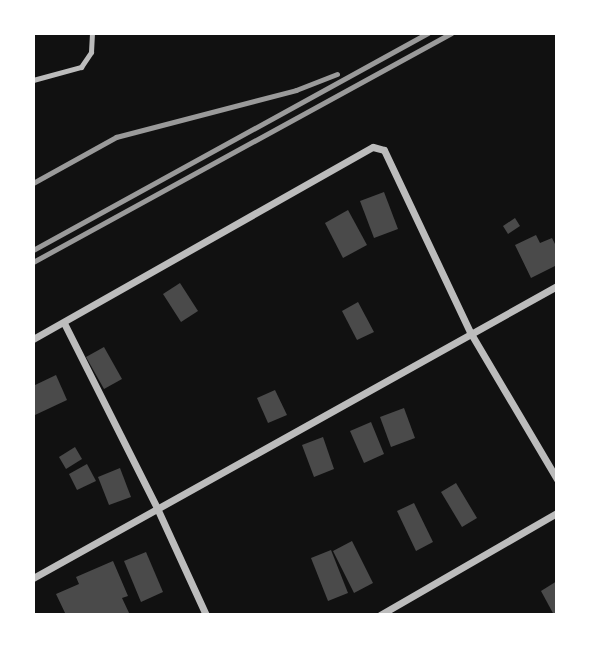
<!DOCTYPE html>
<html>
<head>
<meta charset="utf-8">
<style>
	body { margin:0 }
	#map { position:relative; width:590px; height:648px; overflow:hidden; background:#111; font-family:"PT Sans Narrow",sans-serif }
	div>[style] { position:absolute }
	.building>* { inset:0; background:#4a4a4a }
	.service>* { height:5px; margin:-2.5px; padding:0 2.5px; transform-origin:2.5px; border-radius:2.5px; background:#bcbcbc }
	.minor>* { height:7px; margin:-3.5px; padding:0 3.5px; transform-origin:3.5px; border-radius:3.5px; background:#bcbcbc }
	.rail>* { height:5px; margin:-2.5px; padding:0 2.5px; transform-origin:2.5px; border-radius:2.5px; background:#9a9a9a }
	span { translate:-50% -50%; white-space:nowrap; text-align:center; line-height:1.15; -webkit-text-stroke:7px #fff; paint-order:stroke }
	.frame { position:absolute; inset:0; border:35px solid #fff; pointer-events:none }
</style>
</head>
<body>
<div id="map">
	<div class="building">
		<i style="clip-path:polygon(384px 192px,398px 229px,374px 238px,360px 201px)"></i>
		<i style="clip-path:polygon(348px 210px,367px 245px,343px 258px,325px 223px)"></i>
		<i style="clip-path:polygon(515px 218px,520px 226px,508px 234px,503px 226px)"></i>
		<i style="clip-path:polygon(536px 235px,540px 243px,552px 238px,557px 248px,557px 265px,531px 278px,515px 245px)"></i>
		<i style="clip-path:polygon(180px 283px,198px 311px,181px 322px,163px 294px)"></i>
		<i style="clip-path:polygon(358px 302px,374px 332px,357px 340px,342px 311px)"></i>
		<i style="clip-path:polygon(104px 347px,122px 379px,104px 389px,86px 357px)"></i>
		<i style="clip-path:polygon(56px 375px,67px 400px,35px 415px,33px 386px)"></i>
		<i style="clip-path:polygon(275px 390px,287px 415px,268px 423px,257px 398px)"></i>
		<i style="clip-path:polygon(404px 408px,415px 438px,391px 447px,380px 417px)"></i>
		<i style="clip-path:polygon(371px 422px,384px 454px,364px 463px,350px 431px)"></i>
		<i style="clip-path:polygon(323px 437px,334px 469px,314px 477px,302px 445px)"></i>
		<i style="clip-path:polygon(75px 447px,82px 459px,66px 469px,59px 457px)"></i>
		<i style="clip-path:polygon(87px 464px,96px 481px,77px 490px,69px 474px)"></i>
		<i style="clip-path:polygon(120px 468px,131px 497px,109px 505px,98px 477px)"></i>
		<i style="clip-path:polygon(456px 483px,477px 518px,462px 527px,441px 492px)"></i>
		<i style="clip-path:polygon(414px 503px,433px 542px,416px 551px,397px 511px)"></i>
		<i style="clip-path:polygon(352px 541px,373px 583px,354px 593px,333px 551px)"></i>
		<i style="clip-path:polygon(331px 550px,348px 593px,328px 601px,311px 558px)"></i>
		<i style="clip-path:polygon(146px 552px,163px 592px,141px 602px,124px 561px)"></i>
		<i style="clip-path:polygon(113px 561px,128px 596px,122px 598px,130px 615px,66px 615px,56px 594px,79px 584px,76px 577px)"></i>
		<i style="clip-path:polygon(557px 581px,557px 615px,554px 615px,541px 591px)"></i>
	</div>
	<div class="service">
		<i style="left:33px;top:80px;width:50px;rotate:-15.2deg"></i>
		<i style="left:81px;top:67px;width:18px;rotate:-56deg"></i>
		<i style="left:91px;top:52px;width:19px;rotate:-87deg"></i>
	</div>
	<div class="minor">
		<i style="left:64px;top:323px;width:207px;rotate:63.3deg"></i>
		<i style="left:157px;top:508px;width:118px;rotate:65.4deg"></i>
		<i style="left:33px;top:339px;width:390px;rotate:-29.5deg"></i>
		<i style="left:373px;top:147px;width:11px;rotate:15deg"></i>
		<i style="left:384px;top:150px;width:201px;rotate:64.7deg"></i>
		<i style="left:470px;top:332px;width:171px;rotate:59.4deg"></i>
		<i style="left:33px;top:578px;width:600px;rotate:-29.13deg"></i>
		<i style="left:380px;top:615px;width:204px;rotate:-30deg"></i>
	</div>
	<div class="rail">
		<i style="left:33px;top:183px;width:95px;rotate:-29deg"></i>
		<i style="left:116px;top:137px;width:186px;rotate:-14.6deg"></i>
		<i style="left:296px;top:90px;width:44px;rotate:-21.3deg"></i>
		<i style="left:33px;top:250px;width:451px;rotate:-28.8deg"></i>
		<i style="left:33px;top:262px;width:477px;rotate:-28.7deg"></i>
	</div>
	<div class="frame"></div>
</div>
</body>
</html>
